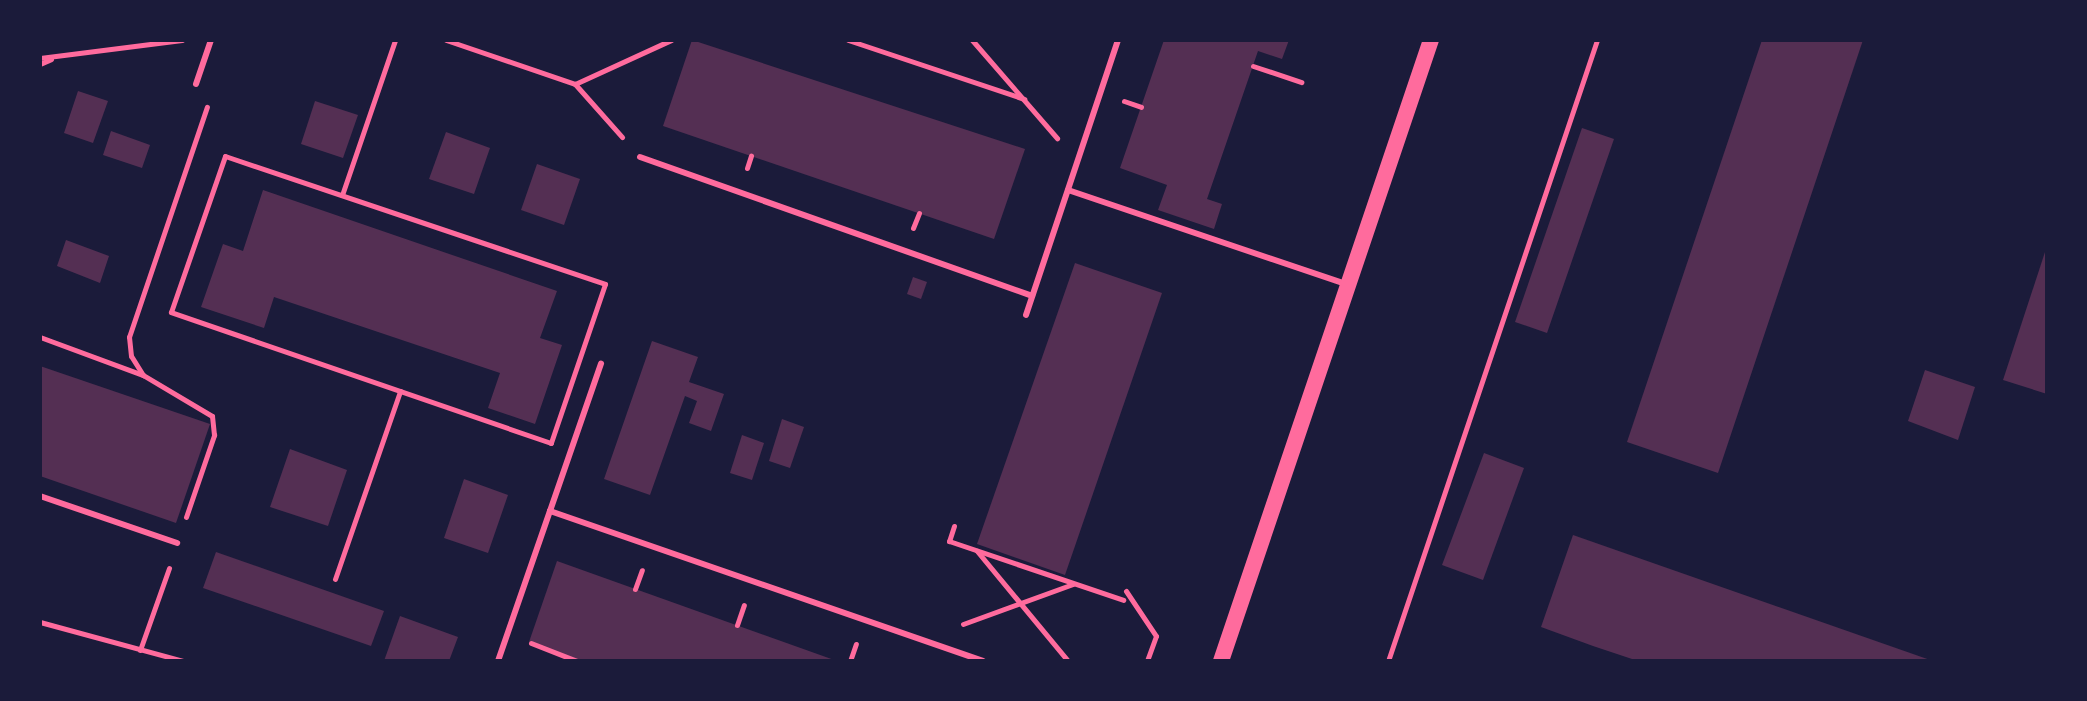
<!DOCTYPE html>
<html>
<head>
<meta charset="utf-8">
<style>
	body { margin:0 }
	#map { position:relative; width:2087px; height:701px; overflow:hidden; background:#1b1b3a; font-family:"DM Sans",sans-serif }
	div>[style] { position:absolute }
	.building>* { inset:0; background:#542f53 }
	.path>* { height:5px; margin:-2.5px; padding:0 2.5px; transform-origin:2.5px; border-radius:2.5px; background:#ff6b9d }
	.service>* { height:6px; margin:-3px; padding:0 3px; transform-origin:3px; border-radius:3px; background:#ff6b9d }
	.secondary>* { height:16px; margin:-8px; padding:0 8px; transform-origin:8px; border-radius:8px; background:#ff6b9d }
	span { translate:-50% -50%; white-space:nowrap; text-align:center; line-height:1.15; -webkit-text-stroke:8px #1b1b3a; paint-order:stroke }
	.frame { position:absolute; inset:0; border:42px solid #1b1b3a; pointer-events:none }
</style>
</head>
<body>
<div id="map">
	<div class="building">
		<i style="clip-path:polygon(692px 40px,1025px 149px,994px 239px,663px 126px)"></i>
		<i style="clip-path:polygon(1164px 40px,1289px 40px,1282px 59px,1258px 51px,1207px 199px,1222px 204px,1214px 229px,1158px 210px,1167px 185px,1120px 168px)"></i>
		<i style="clip-path:polygon(1762px 40px,1863px 40px,1718px 473px,1627px 442px)"></i>
		<i style="clip-path:polygon(78px 91px,108px 101px,93px 143px,64px 133px)"></i>
		<i style="clip-path:polygon(315px 101px,358px 115px,343px 158px,301px 144px)"></i>
		<i style="clip-path:polygon(1582px 128px,1614px 139px,1547px 333px,1515px 322px)"></i>
		<i style="clip-path:polygon(111px 131px,150px 145px,142px 168px,103px 155px)"></i>
		<i style="clip-path:polygon(446px 132px,490px 148px,474px 194px,429px 179px)"></i>
		<i style="clip-path:polygon(537px 164px,580px 179px,564px 225px,521px 210px)"></i>
		<i style="clip-path:polygon(263px 190px,557px 291px,540px 338px,562px 345px,535px 424px,488px 408px,500px 373px,274px 297px,264px 328px,201px 307px,223px 244px,243px 251px)"></i>
		<i style="clip-path:polygon(66px 240px,109px 256px,100px 283px,57px 266px)"></i>
		<i style="clip-path:polygon(2046px 249px,2047px 249px,2047px 394px,2003px 380px)"></i>
		<i style="clip-path:polygon(1075px 263px,1162px 293px,1065px 575px,977px 544px)"></i>
		<i style="clip-path:polygon(913px 277px,927px 282px,921px 299px,907px 294px)"></i>
		<i style="clip-path:polygon(652px 341px,698px 357px,689px 382px,724px 394px,711px 431px,689px 423px,697px 401px,685px 396px,650px 495px,604px 479px)"></i>
		<i style="clip-path:polygon(40px 366px,210px 424px,176px 523px,40px 476px)"></i>
		<i style="clip-path:polygon(1925px 370px,1975px 387px,1958px 440px,1908px 421px)"></i>
		<i style="clip-path:polygon(782px 419px,804px 427px,790px 468px,769px 461px)"></i>
		<i style="clip-path:polygon(742px 435px,764px 443px,752px 480px,730px 473px)"></i>
		<i style="clip-path:polygon(290px 449px,347px 470px,328px 526px,270px 507px)"></i>
		<i style="clip-path:polygon(1484px 453px,1524px 468px,1483px 580px,1442px 565px)"></i>
		<i style="clip-path:polygon(464px 479px,508px 495px,488px 553px,444px 538px)"></i>
		<i style="clip-path:polygon(1573px 535px,1933px 661px,1638px 661px,1593px 646px,1541px 627px)"></i>
		<i style="clip-path:polygon(216px 552px,384px 611px,371px 646px,203px 588px)"></i>
		<i style="clip-path:polygon(557px 561px,837px 661px,582px 661px,529px 642px)"></i>
		<i style="clip-path:polygon(400px 616px,458px 637px,449px 661px,384px 661px)"></i>
	</div>
	<div class="path">
		<i style="left:446px;top:40px;width:136px;rotate:18.8deg"></i>
		<i style="left:575px;top:84px;width:71px;rotate:48.4deg"></i>
		<i style="left:848px;top:40px;width:186px;rotate:18.5deg"></i>
		<i style="left:972px;top:40px;width:130px;rotate:49.1deg"></i>
		<i style="left:40px;top:58px;width:143px;rotate:-7.2deg"></i>
		<i style="left:40px;top:64px;width:12px;rotate:-24deg"></i>
		<i style="left:1253px;top:66px;width:51px;rotate:18.4deg"></i>
		<i style="left:575px;top:84px;width:106px;rotate:-24.6deg"></i>
		<i style="left:1124px;top:101px;width:18px;rotate:19deg"></i>
		<i style="left:225px;top:156px;width:401px;rotate:18.6deg"></i>
		<i style="left:605px;top:284px;width:168px;rotate:108.8deg"></i>
		<i style="left:551px;top:443px;width:402px;rotate:-161deg"></i>
		<i style="left:171px;top:312px;width:165px;rotate:-70.9deg"></i>
		<i style="left:747px;top:168px;width:13px;rotate:-72deg"></i>
		<i style="left:342px;top:195px;width:164px;rotate:-71.1deg"></i>
		<i style="left:913px;top:228px;width:16px;rotate:-68deg"></i>
		<i style="left:40px;top:337px;width:110px;rotate:20.3deg"></i>
		<i style="left:186px;top:517px;width:87px;rotate:-71.1deg"></i>
		<i style="left:214px;top:435px;width:19px;rotate:-96deg"></i>
		<i style="left:212px;top:416px;width:80px;rotate:-149.3deg"></i>
		<i style="left:143px;top:375px;width:22px;rotate:-122deg"></i>
		<i style="left:131px;top:356px;width:19px;rotate:-96deg"></i>
		<i style="left:129px;top:337px;width:243px;rotate:-71.3deg"></i>
		<i style="left:954px;top:526px;width:16px;rotate:108deg"></i>
		<i style="left:949px;top:541px;width:184px;rotate:18.7deg"></i>
		<i style="left:977px;top:551px;width:143px;rotate:50.4deg"></i>
		<i style="left:335px;top:579px;width:199px;rotate:-70.9deg"></i>
		<i style="left:635px;top:589px;width:20px;rotate:-70deg"></i>
		<i style="left:1126px;top:591px;width:54px;rotate:56.3deg"></i>
		<i style="left:1156px;top:636px;width:27px;rotate:110deg"></i>
		<i style="left:40px;top:622px;width:149px;rotate:15.2deg"></i>
		<i style="left:963px;top:624px;width:117px;rotate:-20deg"></i>
		<i style="left:737px;top:625px;width:21px;rotate:-71deg"></i>
		<i style="left:531px;top:643px;width:49px;rotate:21.4deg"></i>
		<i style="left:140px;top:650px;width:87px;rotate:-70.5deg"></i>
		<i style="left:850px;top:661px;width:18px;rotate:-71deg"></i>
		<i style="left:1388px;top:661px;width:655px;rotate:-71.4deg"></i>
	</div>
	<div class="service">
		<i style="left:196px;top:84px;width:46px;rotate:-71.2deg"></i>
		<i style="left:640px;top:157px;width:416px;rotate:19.5deg"></i>
		<i style="left:1068px;top:190px;width:293px;rotate:18.7deg"></i>
		<i style="left:1026px;top:315px;width:290px;rotate:-71.5deg"></i>
		<i style="left:40px;top:496px;width:145px;rotate:18.9deg"></i>
		<i style="left:550px;top:511px;width:156px;rotate:-70.9deg"></i>
		<i style="left:498px;top:661px;width:159px;rotate:-70.9deg"></i>
		<i style="left:550px;top:511px;width:458px;rotate:19.1deg"></i>
	</div>
	<div class="secondary">
		<i style="left:1221px;top:661px;width:656px;rotate:-71.32deg"></i>
	</div>
	<div class="frame"></div>
</div>
</body>
</html>
